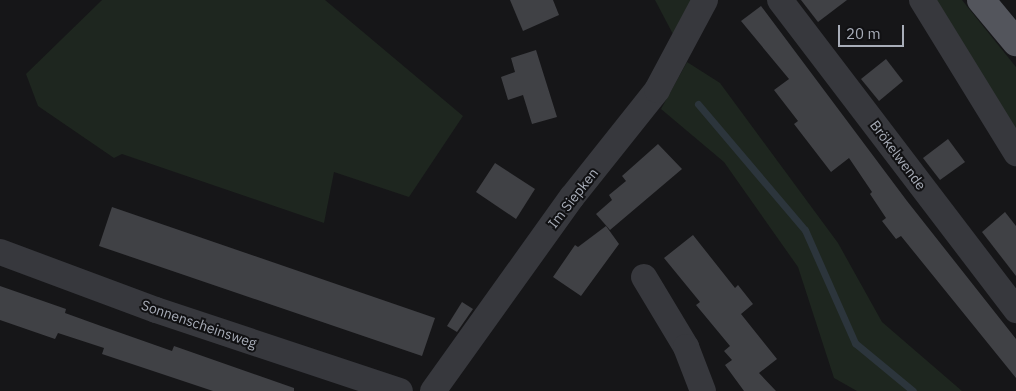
<!DOCTYPE html>
<html>
<head>
<meta charset="utf-8">
<style>
	body { margin:0 }
	#map { position:relative; width:1016px; height:391px; overflow:hidden; background:#161618; font-family:"IBM Plex Sans",sans-serif }
	div>[style] { position:absolute }
	.green>* { inset:0; background:#1e261f }
	.stream>* { height:7px; margin:-3.5px; padding:0 3.5px; transform-origin:3.5px; border-radius:3.5px; background:#2c353c }
	.building>* { inset:0; background:#404145 }
	.minor>* { height:26px; margin:-13px; padding:0 13px; transform-origin:13px; border-radius:13px; background:#37383d }
	.major>* { height:28px; margin:-14px; padding:0 14px; transform-origin:14px; border-radius:14px; background:#53555c }
	span { translate:-50% -50%; white-space:nowrap; text-align:center; line-height:1.15; -webkit-text-stroke:4px #111113; paint-order:stroke }
	.street-label { font-size:14px; color:#a8adb8 }
	.scale { position:absolute; left:838px; top:25px; width:66px; height:22px; box-sizing:border-box; border:2px solid #a8adb8; border-top:0; padding-left:6px; font-size:15px; line-height:18px; white-space:nowrap; color:#a8adb8; -webkit-text-stroke:4px #111113; paint-order:stroke }
</style>
</head>
<body>
<div id="map">
	<div class="green">
		<i style="clip-path:polygon(102px 0,325px 0,463px 116px,409px 197px,334px 172px,324px 223px,122px 154px,114px 158px,38px 106px,26px 74px)"></i>
		<i style="clip-path:polygon(655px 0,694px 0,675px 38px)"></i>
		<i style="clip-path:polygon(928px 0,962px 0,1016px 67px,1016px 144px)"></i>
		<i style="clip-path:polygon(687px 62px,720px 83px,838px 243px,882px 322px,962px 391px,857px 391px,834px 378px,798px 267px,724px 162px,661px 109px)"></i>
	</div>
	<div class="stream">
		<i style="left:698px;top:104px;width:165px;rotate:49.7deg"></i>
		<i style="left:805px;top:230px;width:124px;rotate:66.1deg"></i>
		<i style="left:855px;top:343px;width:75px;rotate:39.6deg"></i>
	</div>
	<div class="building">
		<i style="clip-path:polygon(510px 0,553px 0,559px 15px,523px 31px)"></i>
		<i style="clip-path:polygon(801px 0,847px 0,818px 22px)"></i>
		<i style="clip-path:polygon(761px 6px,907px 201px,1016px 339px,1016px 378px,901px 236px,896px 239px,882px 221px,886px 218px,870px 194px,872px 192px,849px 158px,831px 172px,794px 124px,798px 121px,774px 90px,789px 79px,741px 21px)"></i>
		<i style="clip-path:polygon(536px 50px,557px 117px,532px 124px,523px 95px,508px 100px,501px 77px,515px 72px,511px 58px)"></i>
		<i style="clip-path:polygon(886px 59px,903px 81px,879px 101px,861px 79px)"></i>
		<i style="clip-path:polygon(948px 139px,965px 162px,940px 180px,923px 158px)"></i>
		<i style="clip-path:polygon(658px 144px,682px 169px,610px 230px,596px 214px,612px 200px,609px 195px,626px 181px,622px 176px)"></i>
		<i style="clip-path:polygon(495px 163px,535px 189px,516px 219px,476px 192px)"></i>
		<i style="clip-path:polygon(112px 207px,435px 318px,422px 356px,99px 246px)"></i>
		<i style="clip-path:polygon(1005px 212px,1016px 226px,1016px 276px,982px 232px)"></i>
		<i style="clip-path:polygon(606px 226px,619px 244px,581px 296px,553px 277px,575px 245px,578px 247px)"></i>
		<i style="clip-path:polygon(693px 235px,735px 288px,738px 285px,753px 304px,741px 314px,777px 359px,759px 373px,776px 391px,744px 391px,725px 365px,732px 360px,724px 351px,730px 346px,696px 305px,700px 302px,664px 258px)"></i>
		<i style="clip-path:polygon(0 286px,66px 309px,65px 313px,101px 326px,172px 351px,174px 346px,294px 388px,294px 391px,213px 391px,102px 354px,104px 348px,58px 333px,55px 339px,0 320px)"></i>
		<i style="clip-path:polygon(462px 302px,473px 309px,457px 332px,447px 326px)"></i>
	</div>
	<div class="minor">
		<i style="left:780px;top:0;width:390px;rotate:52.7deg"></i>
		<i style="left:922px;top:0;width:180px;rotate:58.4deg"></i>
		<i style="left:0;top:252px;width:166px;rotate:20.4deg"></i>
		<i style="left:156px;top:310px;width:257px;rotate:18.4deg"></i>
		<i style="left:644px;top:277px;width:82px;rotate:59deg"></i>
		<i style="left:686px;top:347px;width:47px;rotate:68.9deg"></i>
		<i style="left:433px;top:391px;width:239px;rotate:-54.4deg"></i>
		<i style="left:572px;top:197px;width:137px;rotate:-51.5deg"></i>
		<i style="left:657px;top:90px;width:102px;rotate:-61.9deg"></i>
	</div>
	<div class="major">
		<i style="left:981px;top:0;width:55px;rotate:50.2deg"></i>
	</div>
	<div class="street-label">
		<span style="left:898px;top:155px;rotate:53deg">Brökelwende</span>
		<span style="left:573px;top:198px;rotate:-52deg">Im Siepken</span>
		<span style="left:199px;top:324px;rotate:19deg">Sonnenscheinsweg</span>
	</div>
	<div class="scale">20 m</div>
</div>
</body>
</html>
